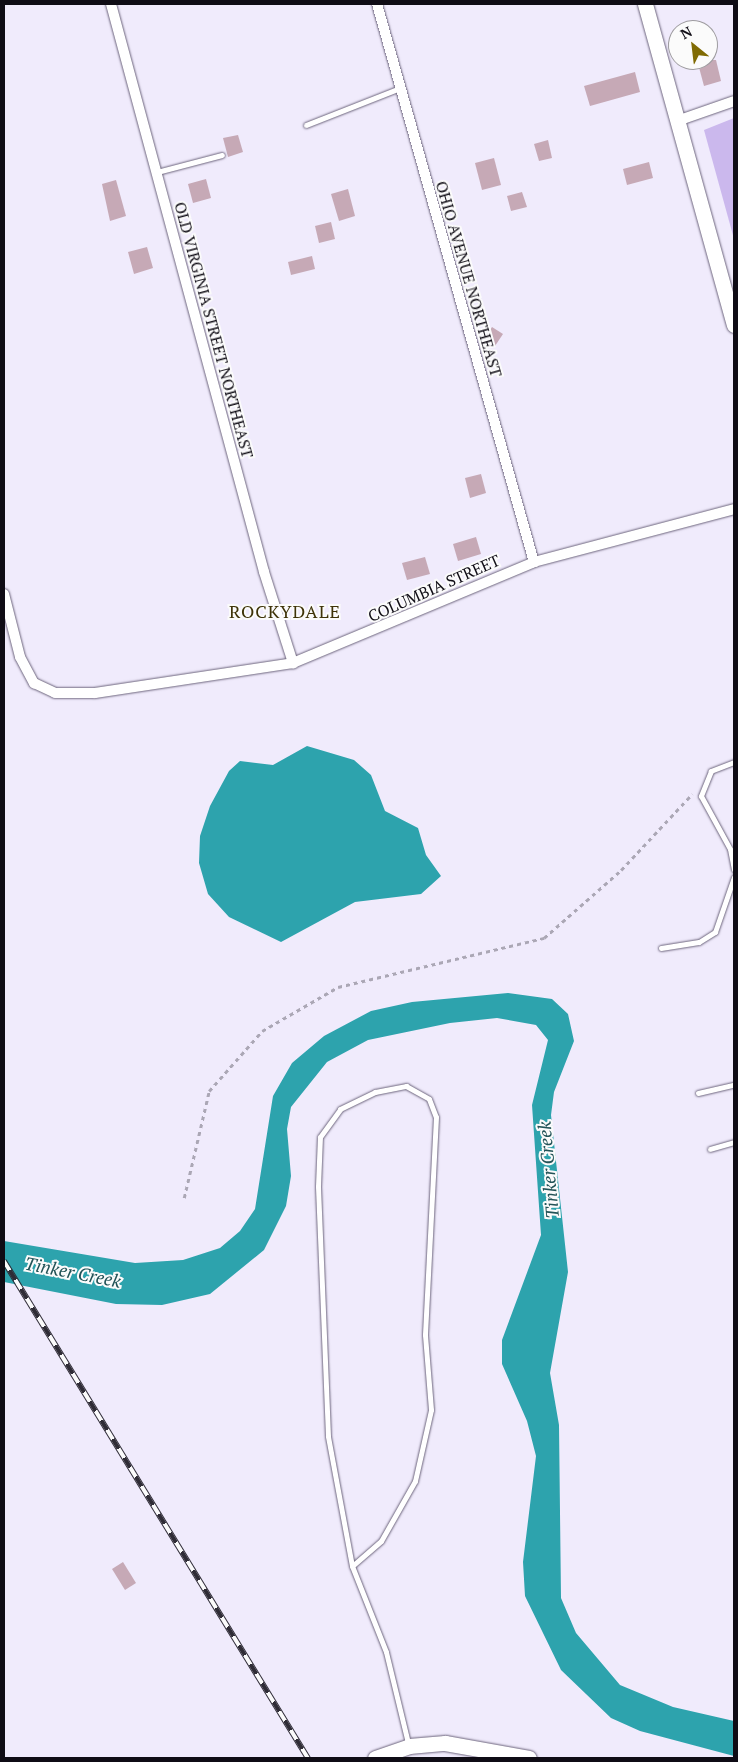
<!DOCTYPE html>
<html>
<head>
<meta charset="utf-8">
<style>
	body { margin:0 }
	#map { position:relative; width:738px; height:1762px; overflow:hidden; background:#f0ebfc; font-family:"PT Serif",serif }
	div>[style] { position:absolute }
	.green>* { inset:0; background:#cbb8ed }
	.water>* { inset:0; background:#2da3ad }
	.building>* { inset:0; background:#c6a9b6 }
	.path>* { height:2.5px; margin-top:-1.25px; transform-origin:0; background:repeating-linear-gradient(90deg,#aba7b5 0 4px,transparent 0 8px) }
	.roads { filter:drop-shadow(0 0 1px #6d657d) drop-shadow(0 0 1px #6d657d) }
	.lane>* { height:5px; margin:-2.5px; padding:0 2.5px; transform-origin:2.5px; border-radius:2.5px; background:#fff }
	.street>* { height:10px; margin:-5px; padding:0 5px; transform-origin:5px; border-radius:5px; background:#fff }
	.secondary>* { height:15px; margin:-7.5px; padding:0 7.5px; transform-origin:7.5px; border-radius:7.5px; background:#fff }
	.rail>* { height:5.5px; margin-top:-2.75px; transform-origin:0; background:repeating-linear-gradient(90deg,#fbfbfb 0 11px,#2f2c36 0 22px); box-sizing:border-box; border-block:1px solid #2f2c36 }
	span { translate:-50% -50%; white-space:nowrap; text-align:center; line-height:1.15; -webkit-text-stroke:4px #fbfbfb; paint-order:stroke }
	.street-label { font-size:16px; color:#0f0c15 }
	.neighbourhood-label { font-size:18px; color:#3e3308; letter-spacing:1px }
	.water-label { font-size:18px; color:#225357; font-style:italic }
	.frame { position:absolute; inset:0; border:5px solid #0f0c15; pointer-events:none }
	.north { position:absolute; left:668px; top:20px; width:50px; height:50px; box-sizing:border-box; background:#fbfbfb; border:1px solid #9d9b9f; border-radius:50%; rotate:331deg; font-size:14px; font-weight:700; line-height:20px; text-align:center; color:#0f0c15 }
	.north::after { content:''; display:block; margin:auto; width:18px; height:22px; background:#806b04; clip-path:polygon(50% 0,100% 100%,50% 72%,0 100%) }
</style>
</head>
<body>
<div id="map">
	<div class="green">
		<i style="clip-path:polygon(734px 118px,734px 239px,704px 130px)"></i>
	</div>
	<div class="water">
		<i style="clip-path:polygon(307px 746px,354px 760px,371px 775px,385px 811px,418px 828px,426px 855px,441px 876px,421px 894px,355px 902px,281px 942px,229px 917px,208px 894px,199px 863px,200px 836px,210px 806px,229px 771px,240px 761px,273px 765px)"></i>
		<i style="clip-path:polygon(508px 993px,552px 999px,568px 1014px,574px 1041px,554px 1092px,551px 1115px,568px 1272px,550px 1373px,559px 1425px,561px 1598px,576px 1633px,620px 1685px,673px 1707px,734px 1721px,734px 1756px,640px 1731px,611px 1718px,561px 1670px,525px 1596px,523px 1562px,536px 1456px,527px 1421px,502px 1364px,502px 1340px,541px 1235px,532px 1105px,548px 1040px,536px 1025px,497px 1018px,450px 1023px,368px 1040px,327px 1062px,291px 1107px,287px 1129px,291px 1176px,286px 1206px,264px 1250px,210px 1294px,162px 1305px,116px 1304px,4px 1282px,4px 1241px,135px 1263px,183px 1260px,220px 1248px,240px 1231px,255px 1209px,273px 1096px,292px 1063px,324px 1036px,371px 1011px,412px 1002px)"></i>
	</div>
	<div class="building">
		<i style="clip-path:polygon(697px 60px,716px 60px,721px 81px,704px 86px)"></i>
		<i style="clip-path:polygon(635px 72px,640px 92px,590px 106px,584px 86px)"></i>
		<i style="clip-path:polygon(238px 135px,243px 152px,228px 157px,223px 138px)"></i>
		<i style="clip-path:polygon(548px 140px,552px 158px,539px 161px,534px 144px)"></i>
		<i style="clip-path:polygon(494px 158px,501px 185px,482px 190px,475px 163px)"></i>
		<i style="clip-path:polygon(649px 162px,653px 178px,627px 185px,623px 169px)"></i>
		<i style="clip-path:polygon(206px 179px,211px 198px,193px 203px,188px 184px)"></i>
		<i style="clip-path:polygon(116px 180px,126px 216px,110px 221px,102px 184px)"></i>
		<i style="clip-path:polygon(348px 189px,355px 216px,339px 221px,331px 194px)"></i>
		<i style="clip-path:polygon(522px 192px,527px 207px,511px 211px,507px 196px)"></i>
		<i style="clip-path:polygon(331px 222px,335px 239px,319px 243px,315px 226px)"></i>
		<i style="clip-path:polygon(147px 247px,153px 268px,134px 274px,128px 252px)"></i>
		<i style="clip-path:polygon(312px 256px,315px 269px,291px 275px,288px 262px)"></i>
		<i style="clip-path:polygon(492px 327px,503px 334px,495px 346px,484px 339px)"></i>
		<i style="clip-path:polygon(481px 474px,486px 493px,470px 498px,465px 478px)"></i>
		<i style="clip-path:polygon(476px 537px,481px 554px,458px 561px,453px 544px)"></i>
		<i style="clip-path:polygon(425px 557px,430px 574px,407px 580px,402px 563px)"></i>
		<i style="clip-path:polygon(123px 1562px,136px 1583px,125px 1590px,112px 1569px)"></i>
	</div>
	<div class="path">
		<i style="left:184px;top:1198px;width:110px;rotate:-76.8deg"></i>
		<i style="left:209px;top:1091px;width:80px;rotate:-48.5deg"></i>
		<i style="left:262px;top:1031px;width:88px;rotate:-30.1deg"></i>
		<i style="left:338px;top:987px;width:212px;rotate:-13.4deg"></i>
		<i style="left:544px;top:938px;width:103px;rotate:-41.4deg"></i>
		<i style="left:621px;top:870px;width:104px;rotate:-46.9deg"></i>
	</div>
	<div class="roads">
		<div class="lane">
			<i style="left:306px;top:125px;width:101px;rotate:-21.5deg"></i>
			<i style="left:157px;top:172px;width:67px;rotate:-14.7deg"></i>
			<i style="left:734px;top:762px;width:25px;rotate:159deg"></i>
			<i style="left:711px;top:771px;width:27px;rotate:112deg"></i>
			<i style="left:701px;top:796px;width:60px;rotate:61.3deg"></i>
			<i style="left:730px;top:849px;width:21px;rotate:79deg"></i>
			<i style="left:661px;top:948px;width:38px;rotate:-9deg"></i>
			<i style="left:699px;top:942px;width:19px;rotate:-32deg"></i>
			<i style="left:715px;top:932px;width:58px;rotate:-70.9deg"></i>
			<i style="left:406px;top:1086px;width:26px;rotate:29deg"></i>
			<i style="left:429px;top:1099px;width:19px;rotate:69deg"></i>
			<i style="left:436px;top:1117px;width:218px;rotate:92.9deg"></i>
			<i style="left:425px;top:1335px;width:75px;rotate:85.4deg"></i>
			<i style="left:431px;top:1410px;width:73px;rotate:102.7deg"></i>
			<i style="left:415px;top:1481px;width:69px;rotate:119.5deg"></i>
			<i style="left:381px;top:1541px;width:38px;rotate:139deg"></i>
			<i style="left:352px;top:1566px;width:132px;rotate:-100.5deg"></i>
			<i style="left:328px;top:1436px;width:250px;rotate:-92.3deg"></i>
			<i style="left:318px;top:1186px;width:49px;rotate:-87.7deg"></i>
			<i style="left:320px;top:1137px;width:34px;rotate:-54deg"></i>
			<i style="left:340px;top:1109px;width:39px;rotate:-26deg"></i>
			<i style="left:375px;top:1092px;width:32px;rotate:-11deg"></i>
			<i style="left:698px;top:1093px;width:37px;rotate:-13deg"></i>
			<i style="left:710px;top:1149px;width:25px;rotate:-16deg"></i>
			<i style="left:352px;top:1566px;width:92px;rotate:68.4deg"></i>
			<i style="left:386px;top:1652px;width:94px;rotate:76.4deg"></i>
		</div>
		<div class="street">
			<i style="left:111px;top:4px;width:588px;rotate:74.92deg"></i>
			<i style="left:264px;top:572px;width:96px;rotate:72.3deg"></i>
			<i style="left:377px;top:4px;width:580px;rotate:74.29deg"></i>
			<i style="left:677px;top:121px;width:60px;rotate:-19.3deg"></i>
			<i style="left:4px;top:594px;width:65px;rotate:75.7deg"></i>
			<i style="left:20px;top:657px;width:30px;rotate:62deg"></i>
			<i style="left:34px;top:683px;width:23px;rotate:25deg"></i>
			<i style="left:55px;top:693px;width:40px"></i>
			<i style="left:95px;top:693px;width:200px;rotate:-8.6deg"></i>
			<i style="left:293px;top:663px;width:261px;rotate:-22.7deg"></i>
			<i style="left:534px;top:562px;width:207px;rotate:-14.8deg"></i>
		</div>
		<div class="secondary">
			<i style="left:645px;top:4px;width:333px;rotate:74.5deg"></i>
			<i style="left:375px;top:1758px;width:36px;rotate:-19deg"></i>
			<i style="left:409px;top:1746px;width:36px;rotate:-5deg"></i>
			<i style="left:445px;top:1743px;width:85px;rotate:10.1deg"></i>
		</div>
	</div>
	<div class="rail">
		<i style="left:4px;top:1261px;width:583px;rotate:58.55deg"></i>
	</div>
	<div class="street-label">
		<span style="left:469px;top:279px;rotate:74deg">OHIO AVENUE NORTHEAST</span>
		<span style="left:214px;top:330px;rotate:75deg">OLD VIRGINIA STREET NORTHEAST</span>
		<span style="left:434px;top:588px;rotate:-24deg">COLUMBIA STREET</span>
	</div>
	<div class="neighbourhood-label">
		<span style="left:285px;top:611px">ROCKYDALE</span>
	</div>
	<div class="water-label">
		<span style="left:548px;top:1170px;rotate:-95deg">Tinker Creek</span>
		<span style="left:73px;top:1272px;rotate:11deg">Tinker Creek</span>
	</div>
	<div class="frame"></div>
	<div class="north">N</div>
</div>
</body>
</html>
